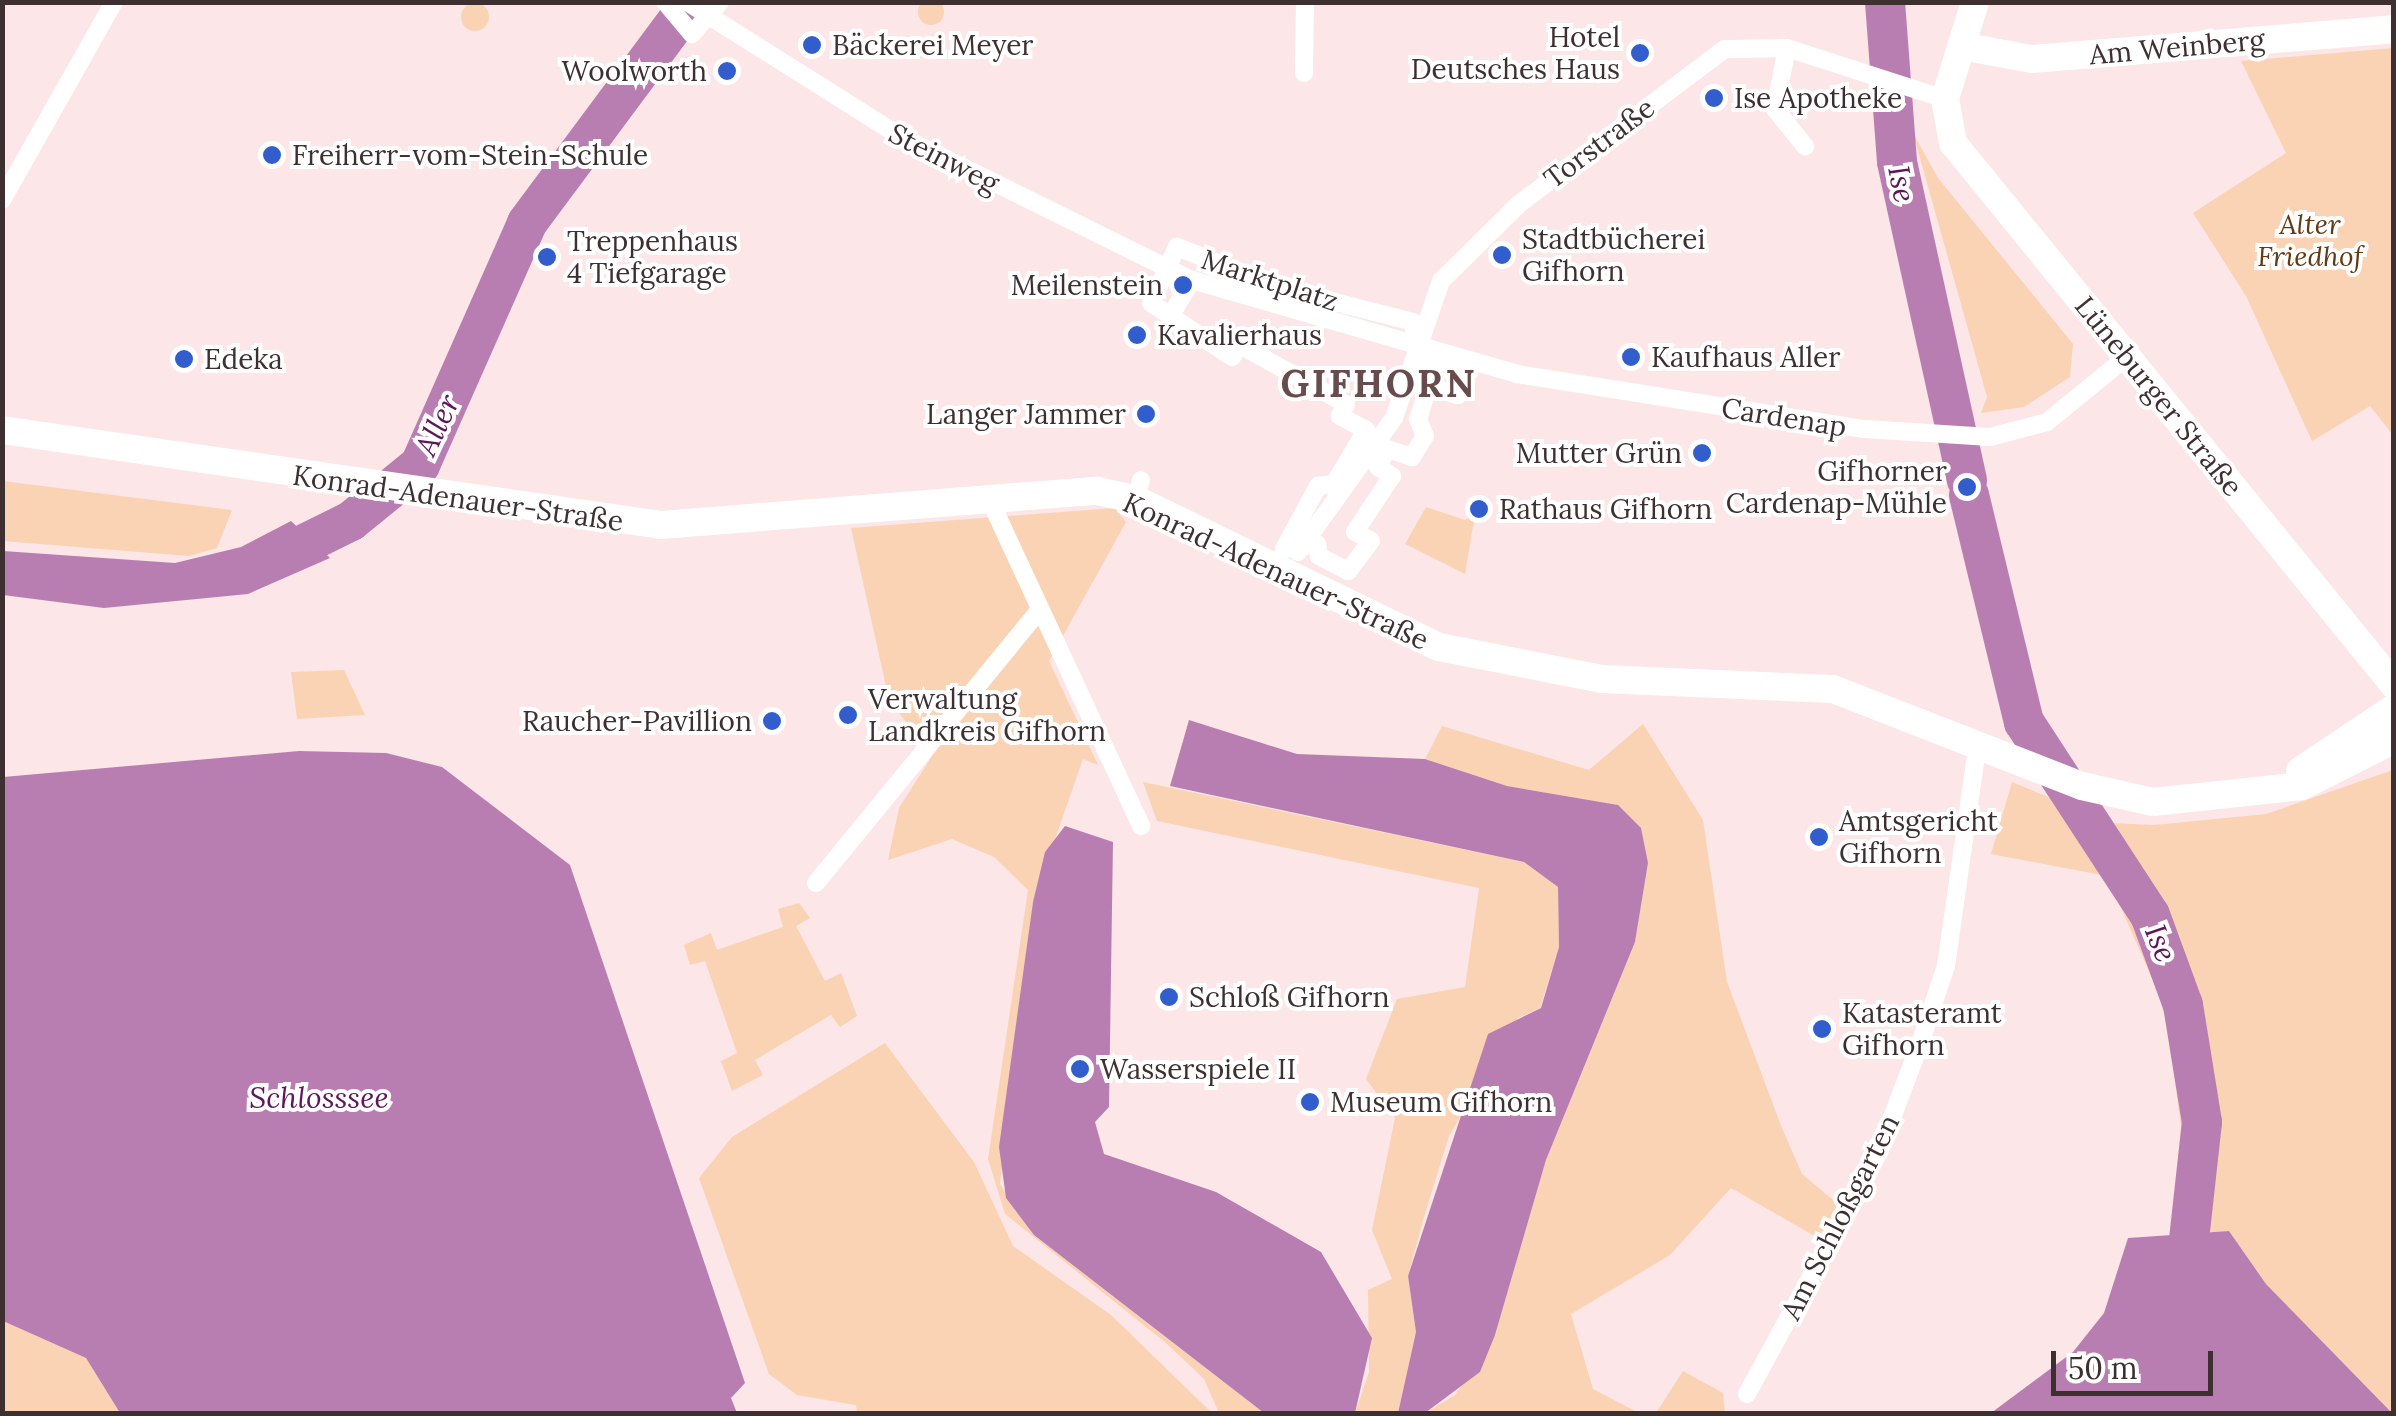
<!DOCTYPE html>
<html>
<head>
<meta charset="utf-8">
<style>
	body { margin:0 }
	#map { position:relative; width:2396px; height:1416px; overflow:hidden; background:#fce6e7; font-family:Lora,serif }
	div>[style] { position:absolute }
	.green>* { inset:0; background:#fad3b5 }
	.round { border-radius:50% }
	.water>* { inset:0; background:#b97eb1 }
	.river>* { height:40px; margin:-20px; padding:0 20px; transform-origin:20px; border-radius:20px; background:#b97eb1 }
	.street>* { height:18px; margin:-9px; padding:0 9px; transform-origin:9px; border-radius:9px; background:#fff }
	.secondary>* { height:28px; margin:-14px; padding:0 14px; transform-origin:14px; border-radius:14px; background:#fff }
	.dots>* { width:28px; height:28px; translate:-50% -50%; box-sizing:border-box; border:5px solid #fff; border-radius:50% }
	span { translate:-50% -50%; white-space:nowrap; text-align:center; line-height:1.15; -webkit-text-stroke:8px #fff; paint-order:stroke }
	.poi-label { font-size:28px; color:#3e3031 }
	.right { translate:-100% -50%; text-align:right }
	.left { translate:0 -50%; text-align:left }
	.street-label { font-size:28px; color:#3e3031 }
	.park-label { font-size:28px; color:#643a14; font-style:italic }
	.water-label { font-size:30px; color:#5e1759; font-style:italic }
	.district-label { font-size:38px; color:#684b4d; font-weight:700; letter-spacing:2.5px }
	.frame { position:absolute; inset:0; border:5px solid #3e3031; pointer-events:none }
	.scale { position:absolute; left:2051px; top:1351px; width:162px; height:45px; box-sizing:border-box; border:5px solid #3e3031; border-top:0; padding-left:12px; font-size:30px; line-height:35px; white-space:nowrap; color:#3e3031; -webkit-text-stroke:8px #fff; paint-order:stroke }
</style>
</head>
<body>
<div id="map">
	<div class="green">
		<i class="round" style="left:918px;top:-1px;width:26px;height:26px"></i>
		<i class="round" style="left:461px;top:3px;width:28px;height:28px"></i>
		<i style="clip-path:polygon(2393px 48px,2393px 435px,2370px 406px,2312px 441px,2246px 296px,2193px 213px,2286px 153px,2241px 61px)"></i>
		<i style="clip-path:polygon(1913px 133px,1938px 178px,2073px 344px,2070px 377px,2024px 407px,1981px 413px,1987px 397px)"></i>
		<i style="clip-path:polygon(2px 481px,3px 481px,232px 510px,217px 548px,189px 556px,3px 541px)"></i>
		<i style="clip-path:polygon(1426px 507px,1465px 520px,1475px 514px,1465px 574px,1405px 544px)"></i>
		<i style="clip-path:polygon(1115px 508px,1126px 522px,1049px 661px,1098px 765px,1083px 759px,1033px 902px,1000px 1184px,1034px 1235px,1264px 1413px,1219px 1413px,1204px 1379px,1166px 1343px,1005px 1214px,988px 1159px,1028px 890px,994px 857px,952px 839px,888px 860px,899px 808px,932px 756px,889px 700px,851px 528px)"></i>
		<i style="clip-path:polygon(344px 670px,365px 715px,297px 719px,291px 672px)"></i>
		<i style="clip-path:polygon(1643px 724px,1703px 820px,1727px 982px,1782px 1128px,1802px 1174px,1839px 1205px,1818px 1238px,1731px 1188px,1670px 1255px,1571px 1314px,1593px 1389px,1639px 1413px,1425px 1413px,1455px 1395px,1495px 1335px,1546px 1160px,1635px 942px,1648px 863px,1617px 805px,1507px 786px,1425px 759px,1442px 726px,1589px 770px)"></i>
		<i style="clip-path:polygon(2393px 770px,2393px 1413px,2392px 1413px,2266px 1284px,2229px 1231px,2172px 1235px,2181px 1126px,2165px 1008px,2107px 876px,1991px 854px,2012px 782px,2110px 823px,2154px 825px,2266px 814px)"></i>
		<i style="clip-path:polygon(1143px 782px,1524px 862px,1558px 887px,1559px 947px,1540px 1008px,1518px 1018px,1449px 1136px,1424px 1217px,1408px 1276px,1416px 1332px,1398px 1413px,1355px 1413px,1369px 1372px,1368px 1290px,1392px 1279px,1372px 1230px,1395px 1118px,1366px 1079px,1397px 999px,1465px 987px,1479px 888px,1157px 821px)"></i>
		<i style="clip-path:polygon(799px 903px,810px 918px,796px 926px,825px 981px,841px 973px,857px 1016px,840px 1027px,831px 1015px,755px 1060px,763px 1075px,732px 1091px,721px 1061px,737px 1053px,705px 961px,690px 965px,684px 945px,711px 933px,717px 950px,783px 927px,778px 909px)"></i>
		<i style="clip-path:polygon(885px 1043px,974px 1162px,1013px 1246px,1111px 1315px,1212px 1413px,857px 1413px,856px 1405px,797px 1395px,769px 1374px,699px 1178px,732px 1137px)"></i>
		<i style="clip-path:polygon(3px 1321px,86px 1358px,120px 1413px,3px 1414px)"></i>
		<i style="clip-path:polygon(1683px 1371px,1723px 1393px,1725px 1413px,1656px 1413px)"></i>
	</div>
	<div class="water">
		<i style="clip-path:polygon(291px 521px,330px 558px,248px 594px,104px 608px,3px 595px,3px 551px,175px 563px,241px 547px)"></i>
		<i style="clip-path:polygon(1189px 720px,1297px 754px,1425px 759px,1507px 786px,1618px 805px,1641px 828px,1648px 863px,1635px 942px,1546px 1160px,1495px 1335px,1480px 1372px,1425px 1413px,1398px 1413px,1416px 1332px,1408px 1276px,1488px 1034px,1541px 1008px,1559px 947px,1558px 887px,1524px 862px,1170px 786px)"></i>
		<i style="clip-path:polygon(299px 751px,386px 753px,442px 767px,570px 865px,745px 1383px,731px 1398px,737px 1413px,120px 1413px,86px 1358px,3px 1321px,3px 777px)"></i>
		<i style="clip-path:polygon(1065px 826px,1113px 842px,1109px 1107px,1095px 1122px,1104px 1154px,1216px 1192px,1321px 1252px,1372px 1338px,1355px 1413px,1264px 1413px,1034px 1235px,1006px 1198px,999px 1147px,1033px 902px,1045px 852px)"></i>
		<i style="clip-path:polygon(2229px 1231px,2266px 1284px,2392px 1413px,1991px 1413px,2073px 1352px,2104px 1313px,2128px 1238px)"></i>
	</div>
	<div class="river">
		<i style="left:1885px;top:2px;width:160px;rotate:85.7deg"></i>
		<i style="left:1897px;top:162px;width:326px;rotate:77.6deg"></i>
		<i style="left:1969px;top:495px;width:234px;rotate:76.4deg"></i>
		<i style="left:2024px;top:722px;width:230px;rotate:56.9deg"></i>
		<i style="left:2150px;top:915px;width:96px;rotate:69.9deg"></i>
		<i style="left:2183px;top:1005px;width:119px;rotate:80.8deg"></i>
		<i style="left:2202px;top:1122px;width:172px;rotate:96.3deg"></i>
		<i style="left:264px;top:564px;width:97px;rotate:-26.3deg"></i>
		<i style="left:351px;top:521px;width:89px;rotate:-39.1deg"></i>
		<i style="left:420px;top:465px;width:265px;rotate:-66.1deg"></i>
		<i style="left:527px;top:223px;width:275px;rotate:-53.4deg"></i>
	</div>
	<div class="street">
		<i style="left:665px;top:2px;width:42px;rotate:49.8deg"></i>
		<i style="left:692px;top:34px;width:43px;rotate:-48.8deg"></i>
		<i style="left:687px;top:2px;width:252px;rotate:32.2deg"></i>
		<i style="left:900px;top:136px;width:326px;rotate:26.3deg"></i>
		<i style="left:1192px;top:280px;width:338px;rotate:16.1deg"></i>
		<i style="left:1517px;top:374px;width:352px;rotate:9deg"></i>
		<i style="left:1865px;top:429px;width:125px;rotate:3.7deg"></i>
		<i style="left:1990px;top:437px;width:59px;rotate:-14.7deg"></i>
		<i style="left:2047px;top:422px;width:104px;rotate:-39.2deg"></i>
		<i style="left:1787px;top:48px;width:62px;rotate:101.1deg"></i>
		<i style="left:1775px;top:109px;width:48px;rotate:51deg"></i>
		<i style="left:1304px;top:73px;width:71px;rotate:-89.2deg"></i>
		<i style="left:2px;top:200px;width:227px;rotate:-60.5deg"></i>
		<i style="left:1177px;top:247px;width:115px;rotate:21.4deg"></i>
		<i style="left:1284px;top:289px;width:133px;rotate:14.3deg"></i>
		<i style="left:1413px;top:322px;width:35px;rotate:83deg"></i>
		<i style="left:1417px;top:357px;width:55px;rotate:10.5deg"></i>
		<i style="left:1471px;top:367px;width:31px;rotate:115deg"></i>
		<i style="left:1458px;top:395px;width:31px;rotate:-165deg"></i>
		<i style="left:1428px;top:387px;width:34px;rotate:107deg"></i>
		<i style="left:1418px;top:419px;width:18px;rotate:68deg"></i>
		<i style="left:1425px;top:436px;width:25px;rotate:122deg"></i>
		<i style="left:1412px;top:457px;width:26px;rotate:-162deg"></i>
		<i style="left:1387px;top:449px;width:20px;rotate:117deg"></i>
		<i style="left:1378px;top:467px;width:17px;rotate:33deg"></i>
		<i style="left:1392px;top:476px;width:67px;rotate:123.5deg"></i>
		<i style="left:1355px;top:532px;width:18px;rotate:29deg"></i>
		<i style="left:1371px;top:541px;width:38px;rotate:127deg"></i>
		<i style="left:1348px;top:571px;width:33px;rotate:-153deg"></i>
		<i style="left:1319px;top:556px;width:12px;rotate:-99deg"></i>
		<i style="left:1317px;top:544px;width:33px;rotate:171deg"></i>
		<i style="left:1284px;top:549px;width:72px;rotate:-61.6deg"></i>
		<i style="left:1318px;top:486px;width:16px;rotate:-7deg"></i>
		<i style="left:1334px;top:484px;width:63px;rotate:-59.3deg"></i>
		<i style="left:1366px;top:430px;width:30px;rotate:-152deg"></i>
		<i style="left:1340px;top:416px;width:13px;rotate:-63deg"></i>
		<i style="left:1346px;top:404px;width:121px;rotate:-150.9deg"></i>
		<i style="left:1240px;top:345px;width:14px;rotate:124deg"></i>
		<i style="left:1232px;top:357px;width:97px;rotate:-146.3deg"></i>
		<i style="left:1151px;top:303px;width:62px;rotate:-65.1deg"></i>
		<i style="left:1171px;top:315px;width:41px;rotate:-59deg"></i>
		<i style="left:1140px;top:484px;width:4px;rotate:-76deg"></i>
		<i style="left:988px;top:496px;width:364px;rotate:65.1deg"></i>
		<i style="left:1298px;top:552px;width:165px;rotate:-54.4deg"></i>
		<i style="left:1394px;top:418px;width:145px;rotate:-71.1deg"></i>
		<i style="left:1441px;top:281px;width:110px;rotate:-44.6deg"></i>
		<i style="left:1519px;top:204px;width:258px;rotate:-37deg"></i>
		<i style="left:1725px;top:49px;width:62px;rotate:-0.9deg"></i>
		<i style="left:1787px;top:48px;width:166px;rotate:17.9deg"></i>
		<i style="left:816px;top:883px;width:352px;rotate:-50.7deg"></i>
		<i style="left:1747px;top:1394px;width:276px;rotate:-61.4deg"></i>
		<i style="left:1879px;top:1152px;width:116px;rotate:-69.2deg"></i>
		<i style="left:1920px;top:1044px;width:82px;rotate:-71.6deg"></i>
		<i style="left:1946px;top:966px;width:226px;rotate:-81.9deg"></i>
	</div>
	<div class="secondary">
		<i style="left:1975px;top:2px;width:102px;rotate:107.2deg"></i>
		<i style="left:1945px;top:99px;width:45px;rotate:79.7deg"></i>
		<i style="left:1953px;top:143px;width:699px;rotate:50.87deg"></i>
		<i style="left:1961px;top:46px;width:72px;rotate:10.4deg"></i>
		<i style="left:2032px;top:59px;width:363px;rotate:-4.7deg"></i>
		<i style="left:2px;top:430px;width:666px;rotate:8.2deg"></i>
		<i style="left:661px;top:525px;width:437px;rotate:-4.5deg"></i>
		<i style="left:1097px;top:491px;width:39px;rotate:12deg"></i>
		<i style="left:1135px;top:499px;width:338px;rotate:26deg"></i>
		<i style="left:1439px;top:647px;width:166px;rotate:11.1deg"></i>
		<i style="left:1602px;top:679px;width:231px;rotate:2.5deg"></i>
		<i style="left:1833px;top:689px;width:267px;rotate:21.3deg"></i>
		<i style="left:2082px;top:786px;width:73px;rotate:12.7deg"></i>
		<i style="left:2153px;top:802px;width:150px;rotate:-6.1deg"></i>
		<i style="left:2302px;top:786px;width:91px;rotate:-26.8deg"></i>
		<i style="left:2383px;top:745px;width:21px;rotate:-59deg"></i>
		<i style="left:2300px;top:771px;width:113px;rotate:-33.8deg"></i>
	</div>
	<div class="dots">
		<i style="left:812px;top:45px;background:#325dcc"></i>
		<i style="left:1640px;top:53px;background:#325dcc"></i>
		<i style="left:727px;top:71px;background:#325dcc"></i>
		<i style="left:1714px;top:98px;background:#325dcc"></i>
		<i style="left:272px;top:155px;background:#325dcc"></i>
		<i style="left:1502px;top:255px;background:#325dcc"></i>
		<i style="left:547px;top:257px;background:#325dcc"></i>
		<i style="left:1183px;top:285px;background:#325dcc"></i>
		<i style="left:1137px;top:335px;background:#325dcc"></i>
		<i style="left:1631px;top:357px;background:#325dcc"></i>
		<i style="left:184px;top:359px;background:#325dcc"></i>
		<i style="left:1146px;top:414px;background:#325dcc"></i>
		<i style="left:1702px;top:453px;background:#325dcc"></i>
		<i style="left:1967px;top:487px;background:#325dcc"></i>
		<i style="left:1479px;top:509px;background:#325dcc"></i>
		<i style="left:848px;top:715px;background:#325dcc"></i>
		<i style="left:772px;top:721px;background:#325dcc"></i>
		<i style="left:1819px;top:837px;background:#325dcc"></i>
		<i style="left:1169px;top:997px;background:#325dcc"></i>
		<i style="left:1822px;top:1029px;background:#325dcc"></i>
		<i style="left:1080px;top:1069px;background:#325dcc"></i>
		<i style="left:1310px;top:1102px;background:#325dcc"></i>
	</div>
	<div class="poi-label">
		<span class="right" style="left:1620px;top:53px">Hotel<br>Deutsches Haus</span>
		<span class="left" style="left:832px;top:45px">Bäckerei Meyer</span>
		<span class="right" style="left:707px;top:71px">Woolworth</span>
		<span class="left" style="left:1734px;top:98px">Ise Apotheke</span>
		<span class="left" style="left:292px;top:155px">Freiherr-vom-Stein-Schule</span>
		<span class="left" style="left:1522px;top:255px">Stadtbücherei<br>Gifhorn</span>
		<span class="left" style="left:567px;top:257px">Treppenhaus<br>4 Tiefgarage</span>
		<span class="right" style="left:1163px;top:285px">Meilenstein</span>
		<span class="left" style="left:1157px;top:335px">Kavalierhaus</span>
		<span class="left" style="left:1651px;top:357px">Kaufhaus Aller</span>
		<span class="left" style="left:204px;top:359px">Edeka</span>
		<span class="right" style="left:1126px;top:414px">Langer Jammer</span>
		<span class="right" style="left:1682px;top:453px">Mutter Grün</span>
		<span class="right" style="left:1947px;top:487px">Gifhorner<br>Cardenap-Mühle</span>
		<span class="left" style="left:1499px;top:509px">Rathaus Gifhorn</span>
		<span class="left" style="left:868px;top:715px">Verwaltung<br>Landkreis Gifhorn</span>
		<span class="right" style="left:752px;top:721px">Raucher-Pavillion</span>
		<span class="left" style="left:1839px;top:837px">Amtsgericht<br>Gifhorn</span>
		<span class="left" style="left:1189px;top:997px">Schloß Gifhorn</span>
		<span class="left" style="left:1842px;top:1029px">Katasteramt<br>Gifhorn</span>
		<span class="left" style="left:1100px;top:1069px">Wasserspiele II</span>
		<span class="left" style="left:1330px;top:1102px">Museum Gifhorn</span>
	</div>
	<div class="street-label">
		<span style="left:2177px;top:47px;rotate:-5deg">Am Weinberg</span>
		<span style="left:1599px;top:143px;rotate:-37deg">Torstraße</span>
		<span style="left:944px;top:158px;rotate:27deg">Steinweg</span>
		<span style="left:1270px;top:280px;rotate:18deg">Marktplatz</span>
		<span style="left:2159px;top:396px;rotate:51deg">Lüneburger Straße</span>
		<span style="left:1784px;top:417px;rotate:9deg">Cardenap</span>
		<span style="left:458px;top:498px;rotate:8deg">Konrad-Adenauer-Straße</span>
		<span style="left:1276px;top:571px;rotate:25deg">Konrad-Adenauer-Straße</span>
		<span style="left:1840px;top:1217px;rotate:-63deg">Am Schloßgarten</span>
	</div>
	<div class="park-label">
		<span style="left:2310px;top:240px">Alter<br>Friedhof</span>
	</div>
	<div class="water-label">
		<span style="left:1902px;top:184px;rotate:79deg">Ise</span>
		<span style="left:437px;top:425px;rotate:-65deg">Aller</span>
		<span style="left:2161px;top:943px;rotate:68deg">Ise</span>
		<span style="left:319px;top:1097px">Schlosssee</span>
	</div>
	<div class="district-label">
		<span style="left:1379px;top:384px">GIFHORN</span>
	</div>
	<div class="frame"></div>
	<div class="scale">50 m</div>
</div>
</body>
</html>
